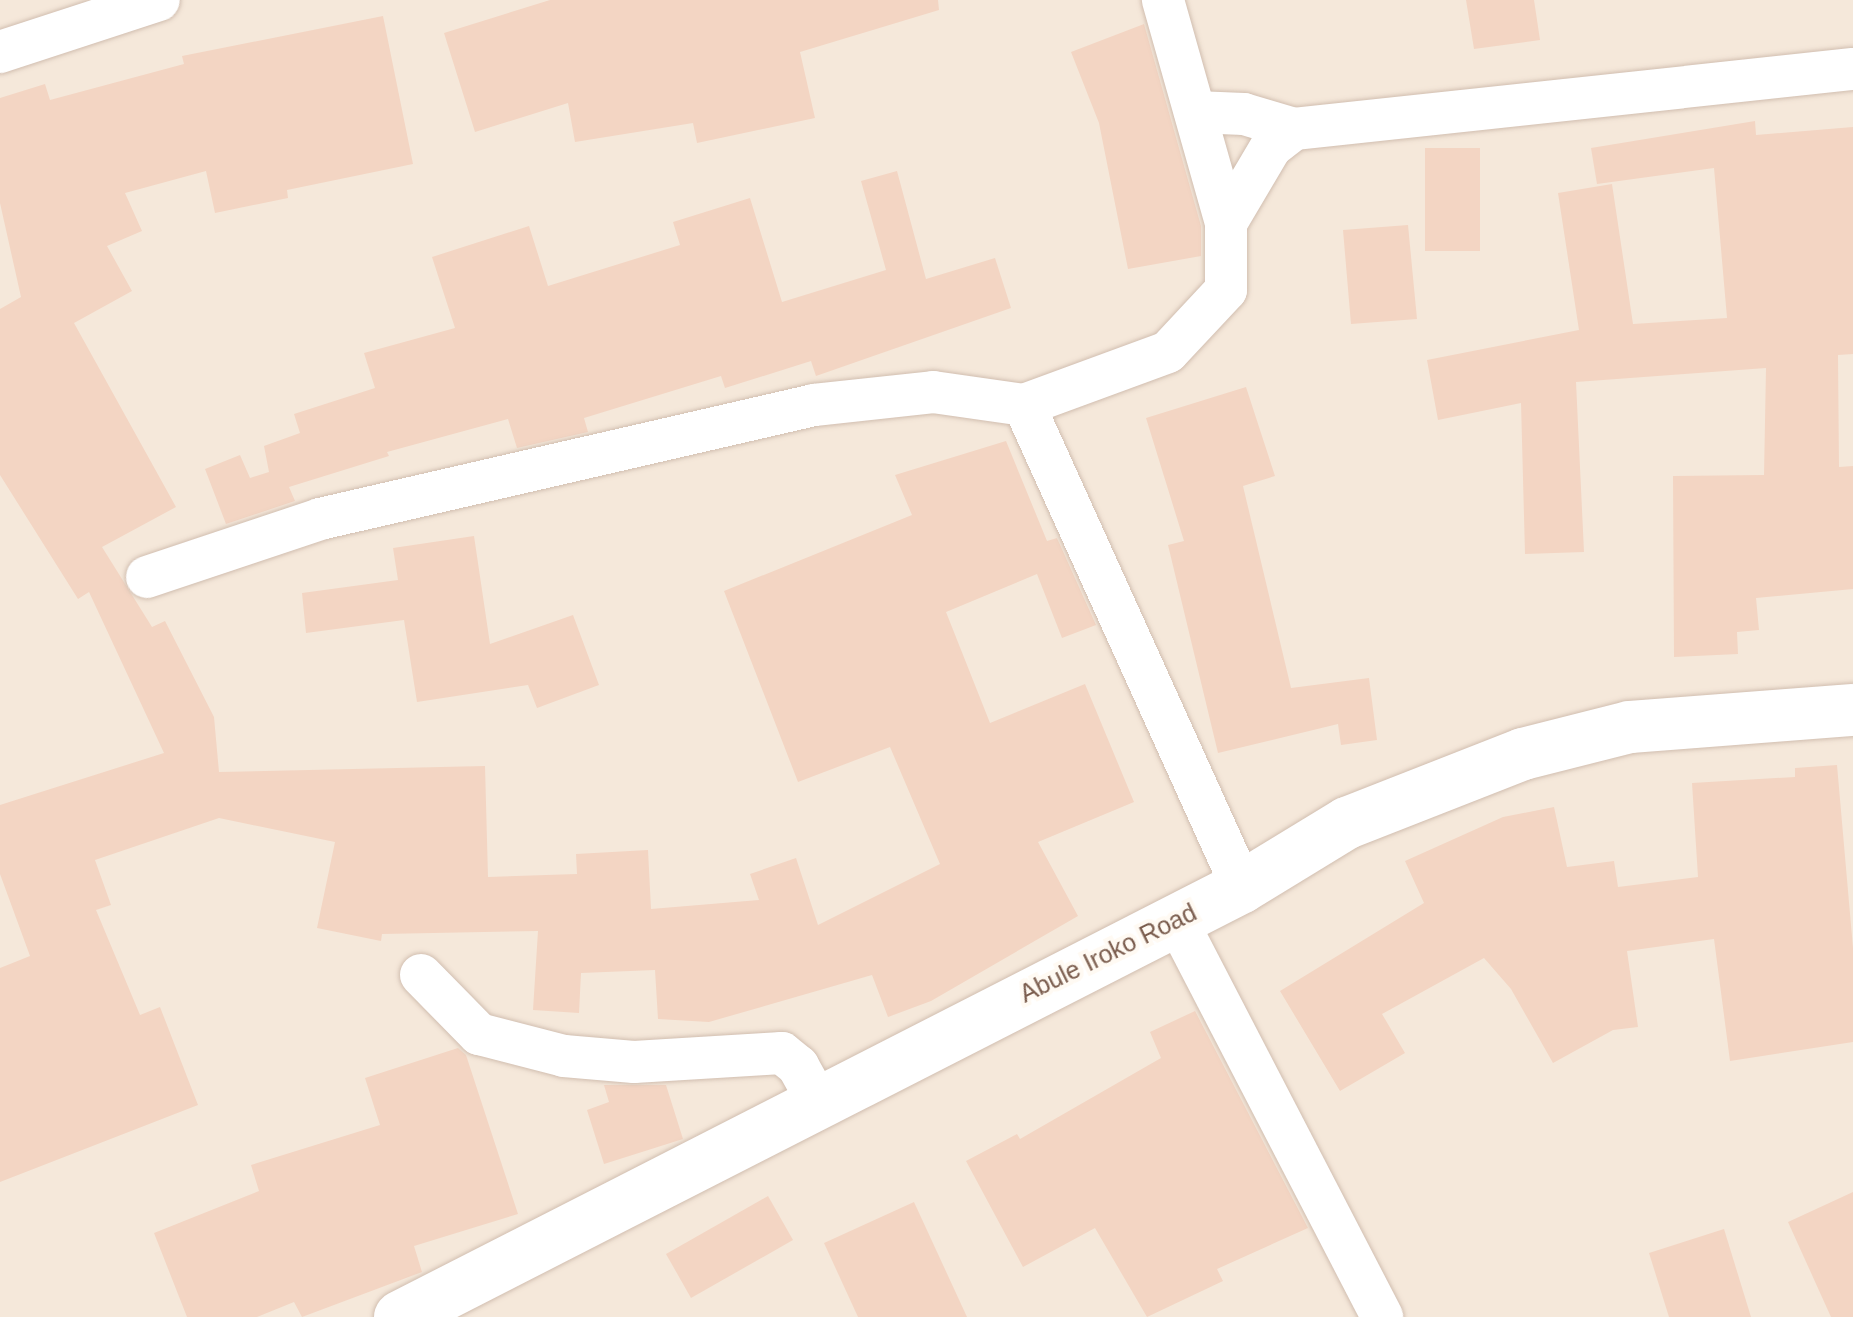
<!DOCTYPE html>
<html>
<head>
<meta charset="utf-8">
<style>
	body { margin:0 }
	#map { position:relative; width:1853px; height:1317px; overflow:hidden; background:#fdf6ec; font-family:Arial,sans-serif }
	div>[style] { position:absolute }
	.residential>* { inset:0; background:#f5e8da }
	.building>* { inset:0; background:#f3d5c3 }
	.roads { filter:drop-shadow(0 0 2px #d1beb0) drop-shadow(0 0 2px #d1beb0) }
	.minor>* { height:42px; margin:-21px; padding:0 21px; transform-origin:21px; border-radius:21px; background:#fff }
	.tertiary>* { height:52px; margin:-26px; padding:0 26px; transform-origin:26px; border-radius:26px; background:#fff }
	span { translate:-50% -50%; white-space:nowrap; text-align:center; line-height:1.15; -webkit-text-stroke:8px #fffaf3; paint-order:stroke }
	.street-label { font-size:25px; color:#7a5c4d }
</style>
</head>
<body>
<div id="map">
	<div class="residential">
		<i style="clip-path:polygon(0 0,1853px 0,1853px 1317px,0 1317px)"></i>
	</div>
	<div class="building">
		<i style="clip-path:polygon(550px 0,938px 0,939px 10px,800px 52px,815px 118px,697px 143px,693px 123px,575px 142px,568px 103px,475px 132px,444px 33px)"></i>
		<i style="clip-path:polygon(1466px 0,1534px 0,1540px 40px,1474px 49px)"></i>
		<i style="clip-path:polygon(383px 16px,413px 164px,287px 190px,288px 198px,215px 213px,206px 171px,125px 193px,142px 231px,107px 246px,132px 291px,74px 323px,176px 507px,102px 547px,152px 627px,165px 621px,214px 717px,219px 772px,485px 766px,488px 877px,577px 874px,576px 854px,648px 850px,651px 909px,759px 900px,750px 874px,796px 858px,818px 925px,940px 864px,890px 747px,798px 782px,724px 591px,912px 515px,895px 475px,1006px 441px,1047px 541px,1057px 538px,1096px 625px,1062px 638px,1037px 574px,946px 612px,990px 723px,1085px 684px,1134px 802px,1038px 842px,1078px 916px,931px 1001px,888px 1017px,872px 975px,709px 1022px,658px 1019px,655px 970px,581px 973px,579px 1013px,533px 1010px,538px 931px,382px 934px,381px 941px,317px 928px,335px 842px,219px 818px,95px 860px,111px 905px,96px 910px,140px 1015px,160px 1007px,198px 1105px,0 1182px,0 968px,30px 956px,0 874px,0 805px,164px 753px,89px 592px,78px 599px,0 475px,0 309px,21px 297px,0 203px,0 98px,45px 84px,50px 100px,184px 64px,182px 56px)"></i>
		<i style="clip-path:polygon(1144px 24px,1201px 226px,1201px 256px,1128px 269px,1099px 123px,1071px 52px)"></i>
		<i style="clip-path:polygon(1755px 121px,1756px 135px,1853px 127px,1853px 354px,1838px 355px,1839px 467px,1853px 466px,1853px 589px,1756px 598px,1759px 630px,1737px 632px,1738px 654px,1674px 657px,1673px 476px,1764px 475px,1766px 368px,1576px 382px,1584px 552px,1525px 554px,1521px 403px,1438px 420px,1427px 360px,1579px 330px,1558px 193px,1612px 184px,1633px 324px,1727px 318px,1714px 168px,1597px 184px,1591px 148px)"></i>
		<i style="clip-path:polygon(1425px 148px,1480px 148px,1480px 251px,1425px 251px)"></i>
		<i style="clip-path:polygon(897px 171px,926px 279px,995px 258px,1011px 308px,816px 376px,811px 361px,725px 388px,721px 376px,584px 418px,588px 432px,517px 448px,508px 419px,387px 452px,389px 456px,289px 487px,295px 501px,226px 524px,205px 469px,240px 455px,250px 478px,269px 472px,264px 446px,300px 433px,294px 414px,375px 388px,364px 353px,455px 328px,432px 257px,529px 226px,548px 286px,680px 245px,673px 222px,750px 198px,782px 302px,886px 270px,861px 181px)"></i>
		<i style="clip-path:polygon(1408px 225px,1417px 319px,1351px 324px,1343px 230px)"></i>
		<i style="clip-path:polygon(1246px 387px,1275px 476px,1243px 486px,1291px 688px,1369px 678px,1377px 740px,1341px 745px,1338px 724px,1218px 753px,1168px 545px,1184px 541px,1146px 418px)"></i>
		<i style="clip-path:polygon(474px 536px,490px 644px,573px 615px,599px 685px,537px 708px,528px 685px,417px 702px,404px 620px,306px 633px,302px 593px,398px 580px,393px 548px)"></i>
		<i style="clip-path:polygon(1837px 765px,1853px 948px,1853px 1042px,1730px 1061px,1714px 939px,1627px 951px,1638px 1027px,1613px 1030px,1553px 1063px,1511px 989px,1484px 958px,1382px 1014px,1405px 1053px,1340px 1091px,1280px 991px,1424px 903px,1405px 861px,1503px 817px,1554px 807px,1567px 867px,1614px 861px,1618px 887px,1698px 877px,1692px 783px,1795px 777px,1795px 768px)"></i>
		<i style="clip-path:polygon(1195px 1011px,1308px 1228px,1217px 1269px,1223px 1281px,1147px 1317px,1095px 1228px,1023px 1267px,966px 1161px,1017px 1134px,1020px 1139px,1161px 1058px,1150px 1032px)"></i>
		<i style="clip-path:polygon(458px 1048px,466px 1055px,518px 1214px,414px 1246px,422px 1272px,302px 1317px,294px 1302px,257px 1317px,187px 1317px,154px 1233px,259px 1191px,251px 1165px,380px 1125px,365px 1078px)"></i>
		<i style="clip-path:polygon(604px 1085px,666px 1085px,683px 1139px,604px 1164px,587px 1110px,609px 1102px)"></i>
		<i style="clip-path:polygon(1853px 1192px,1853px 1317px,1831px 1317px,1788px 1222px)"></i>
		<i style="clip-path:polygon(768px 1196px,793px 1240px,691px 1298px,666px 1254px)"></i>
		<i style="clip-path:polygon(914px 1202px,967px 1317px,858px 1317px,824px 1243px)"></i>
		<i style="clip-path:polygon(1724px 1229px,1751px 1317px,1669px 1317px,1649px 1253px)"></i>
	</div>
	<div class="roads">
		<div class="minor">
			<i style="left:0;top:52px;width:167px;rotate:-18.1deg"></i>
			<i style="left:1195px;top:112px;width:49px;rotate:2.3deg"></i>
			<i style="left:1244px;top:114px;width:52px;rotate:16.7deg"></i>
			<i style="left:1294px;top:129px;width:562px;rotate:-6.13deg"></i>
			<i style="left:1226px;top:223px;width:88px;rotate:-59.4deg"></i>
			<i style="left:1271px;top:147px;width:29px;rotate:-38deg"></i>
			<i style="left:1024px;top:405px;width:529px;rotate:65.66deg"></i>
			<i style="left:147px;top:577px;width:182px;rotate:-18.5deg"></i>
			<i style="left:320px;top:519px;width:507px;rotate:-12.99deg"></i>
			<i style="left:814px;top:405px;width:120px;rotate:-6.2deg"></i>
			<i style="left:933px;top:392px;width:92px;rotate:8.1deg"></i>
			<i style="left:1024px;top:405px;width:153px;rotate:-20.2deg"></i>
			<i style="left:1168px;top:352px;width:85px;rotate:-46.9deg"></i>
			<i style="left:1226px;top:290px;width:67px;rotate:-90deg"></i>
			<i style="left:1226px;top:223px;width:232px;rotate:-105.8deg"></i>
			<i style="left:1176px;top:919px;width:448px;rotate:62.6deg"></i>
			<i style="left:421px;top:975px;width:83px;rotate:45.5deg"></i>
			<i style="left:479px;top:1034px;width:88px;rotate:14.5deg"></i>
			<i style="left:564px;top:1056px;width:70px;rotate:4.9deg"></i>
			<i style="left:634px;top:1062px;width:148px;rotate:-3.5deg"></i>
			<i style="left:782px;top:1053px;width:21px;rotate:39deg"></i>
			<i style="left:798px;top:1066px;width:38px;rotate:61deg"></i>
		</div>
		<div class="tertiary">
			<i style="left:400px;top:1317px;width:945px;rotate:-27.05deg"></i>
			<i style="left:1242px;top:887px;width:123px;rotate:-31.4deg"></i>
			<i style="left:1347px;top:823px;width:189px;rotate:-21.4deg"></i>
			<i style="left:1523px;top:754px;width:110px;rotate:-14.2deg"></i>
			<i style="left:1630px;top:727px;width:224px;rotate:-4.4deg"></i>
		</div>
	</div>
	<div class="street-label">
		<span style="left:1108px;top:953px;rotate:-26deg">Abule Iroko Road</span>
	</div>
</div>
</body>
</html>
